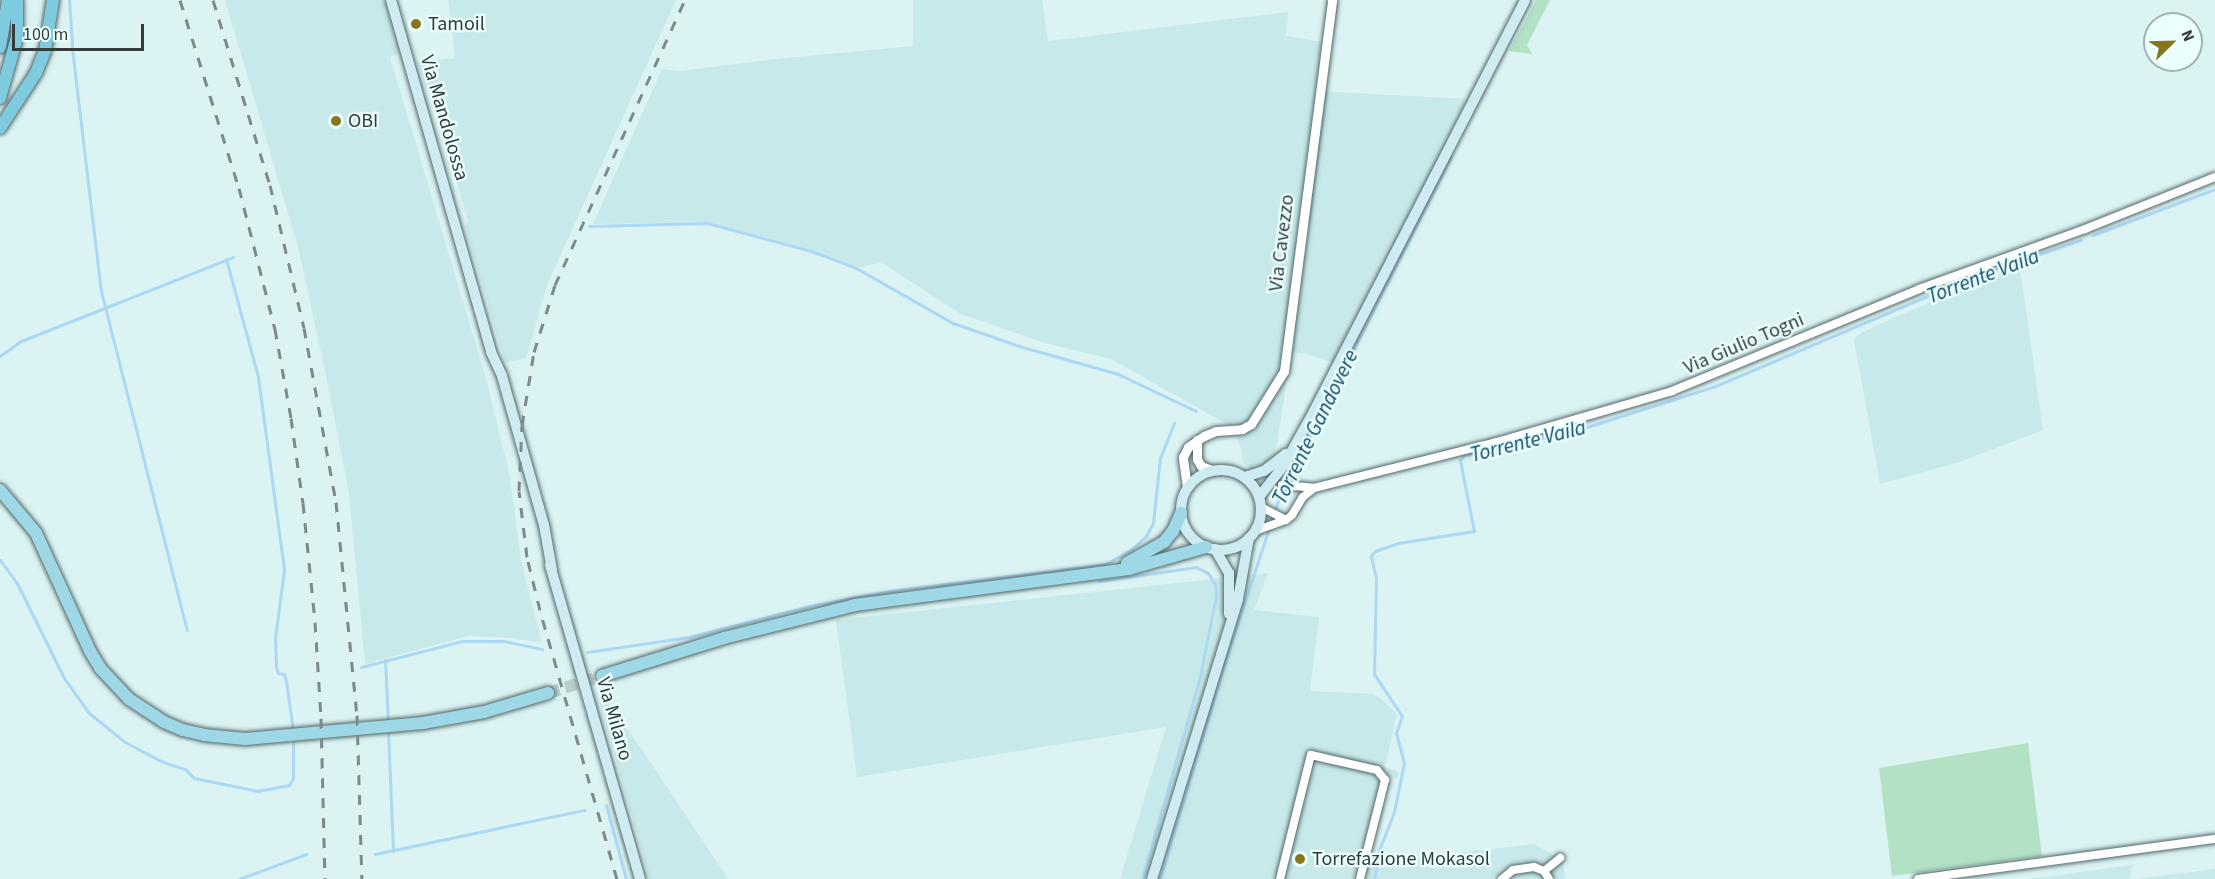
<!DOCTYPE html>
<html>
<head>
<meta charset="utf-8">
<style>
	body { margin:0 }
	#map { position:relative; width:2215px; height:879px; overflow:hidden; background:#dbf3f3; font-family:"Source Sans 3",sans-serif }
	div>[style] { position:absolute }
	.built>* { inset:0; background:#c8e9e9 }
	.green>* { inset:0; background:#b2e1c4 }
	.stream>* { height:3px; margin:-1.5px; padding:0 1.5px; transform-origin:1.5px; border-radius:1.5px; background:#add8f4 }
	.primary-tunnel>* { height:12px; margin-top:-6px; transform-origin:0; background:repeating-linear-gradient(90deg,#b9cece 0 12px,transparent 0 18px) }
	.roads { filter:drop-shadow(0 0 2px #536767) drop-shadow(0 0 2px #536767) }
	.minor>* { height:8px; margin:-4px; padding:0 4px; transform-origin:4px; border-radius:4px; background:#fff }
	.tertiary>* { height:9px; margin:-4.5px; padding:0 4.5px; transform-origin:4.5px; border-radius:4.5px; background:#fff }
	.secondary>* { height:10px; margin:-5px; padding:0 5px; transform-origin:5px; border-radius:5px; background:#ceebf2 }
	.secondary>.ring { margin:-5px; padding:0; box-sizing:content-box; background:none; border:10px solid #ceebf2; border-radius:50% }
	.primary>* { height:12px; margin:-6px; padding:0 6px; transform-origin:6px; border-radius:6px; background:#9ed7e6 }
	.trunk>* { height:12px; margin:-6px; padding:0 6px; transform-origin:6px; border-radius:6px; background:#7ecade }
	.rail>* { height:3px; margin-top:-1.5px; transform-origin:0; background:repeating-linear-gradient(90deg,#7b8a8a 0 10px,transparent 0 20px) }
	.dots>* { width:16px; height:16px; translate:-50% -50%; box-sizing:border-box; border:3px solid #ecffff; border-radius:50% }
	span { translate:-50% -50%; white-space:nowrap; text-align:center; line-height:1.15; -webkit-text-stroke:4.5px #ecffff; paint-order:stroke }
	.poi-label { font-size:20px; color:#333c3c }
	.left { translate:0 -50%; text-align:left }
	.street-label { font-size:20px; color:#333c3c }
	.water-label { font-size:21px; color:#0d4a68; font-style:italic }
	.north { position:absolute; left:2143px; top:12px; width:60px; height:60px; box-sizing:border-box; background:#ecffff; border:2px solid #a2b1b1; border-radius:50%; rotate:67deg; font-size:16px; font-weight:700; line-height:24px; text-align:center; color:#333c3c }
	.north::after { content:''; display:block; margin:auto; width:21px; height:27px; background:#877619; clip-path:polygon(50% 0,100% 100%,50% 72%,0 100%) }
	.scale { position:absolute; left:12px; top:24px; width:132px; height:27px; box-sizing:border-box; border:3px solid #333c3c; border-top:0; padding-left:8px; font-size:18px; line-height:21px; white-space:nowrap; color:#333c3c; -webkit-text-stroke:4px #ecffff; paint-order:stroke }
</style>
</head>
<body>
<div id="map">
	<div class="built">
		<i style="clip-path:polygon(225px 0,386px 0,401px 53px,390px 57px,487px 382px,509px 472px,521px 560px,542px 643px,510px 638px,468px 636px,365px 664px,349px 493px,325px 371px,298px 247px)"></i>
		<i style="clip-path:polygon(448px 0,676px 0,547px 285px,526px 358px,505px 363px,465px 227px,468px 221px,430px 91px,427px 91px,418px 62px,455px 58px)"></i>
		<i style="clip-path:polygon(913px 0,1042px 0,1048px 41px,1288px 12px,1286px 36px,1322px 42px,1316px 91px,1466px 99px,1432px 177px,1334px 363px,1303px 353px,1291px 353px,1274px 461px,1254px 471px,1243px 463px,1241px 448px,1232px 427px,1111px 359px,1045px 343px,961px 314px,881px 262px,858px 268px,811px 251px,707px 222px,593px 224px,662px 69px,680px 71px,785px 58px,913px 46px)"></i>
		<i style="clip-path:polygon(2020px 268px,2043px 430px,1960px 462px,1880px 484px,1854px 340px,1859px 334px,1895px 317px,1969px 286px)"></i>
		<i style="clip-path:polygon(1268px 573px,1254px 610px,1319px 617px,1310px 691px,1372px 694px,1379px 697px,1397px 714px,1385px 767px,1399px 772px,1398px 779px,1388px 777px,1370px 854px,1385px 861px,1535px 844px,1563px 861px,1565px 879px,1120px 879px,1166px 727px,857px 777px,836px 620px)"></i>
		<i style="clip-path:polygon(599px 690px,645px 754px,728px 879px,649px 879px,599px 698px)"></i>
		<i style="clip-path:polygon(2132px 865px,2130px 879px,2026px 879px,2045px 877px)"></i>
		<i style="clip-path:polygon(2215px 869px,2215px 879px,2136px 879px)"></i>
	</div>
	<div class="green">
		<i style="clip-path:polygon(1536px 0,1550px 0,1527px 45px,1532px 54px,1509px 51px)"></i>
		<i style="clip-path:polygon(2028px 743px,2042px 856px,1892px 876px,1879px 768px)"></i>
	</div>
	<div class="stream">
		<i style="left:69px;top:0;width:57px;rotate:86deg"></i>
		<i style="left:73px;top:57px;width:236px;rotate:83.2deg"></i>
		<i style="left:101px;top:291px;width:350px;rotate:75.8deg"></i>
		<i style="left:1308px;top:224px;width:134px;rotate:-82.7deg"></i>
		<i style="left:589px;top:226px;width:118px;rotate:-1.5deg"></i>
		<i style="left:707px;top:223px;width:108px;rotate:15.1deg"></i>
		<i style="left:811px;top:251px;width:48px;rotate:20.7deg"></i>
		<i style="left:856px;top:268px;width:112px;rotate:29.6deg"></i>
		<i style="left:953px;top:323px;width:70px;rotate:19.2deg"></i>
		<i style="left:1019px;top:346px;width:103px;rotate:15.8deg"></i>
		<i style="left:1118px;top:374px;width:86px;rotate:25.4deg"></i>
		<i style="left:2093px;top:235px;width:130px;rotate:-20.7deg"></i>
		<i style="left:226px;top:259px;width:122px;rotate:74.8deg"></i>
		<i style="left:258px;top:377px;width:195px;rotate:82.3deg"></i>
		<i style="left:284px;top:570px;width:69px;rotate:97.5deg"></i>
		<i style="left:275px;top:638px;width:29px;rotate:88deg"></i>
		<i style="left:276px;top:667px;width:6px;rotate:72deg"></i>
		<i style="left:278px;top:673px;width:6px;rotate:9deg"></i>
		<i style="left:284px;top:674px;width:6px;rotate:72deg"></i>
		<i style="left:286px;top:680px;width:51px;rotate:82.2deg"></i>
		<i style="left:0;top:356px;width:26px;rotate:-36deg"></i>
		<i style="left:21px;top:341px;width:228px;rotate:-21.6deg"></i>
		<i style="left:0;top:560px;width:29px;rotate:54deg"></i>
		<i style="left:17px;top:583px;width:106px;rotate:63.7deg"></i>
		<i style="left:64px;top:678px;width:43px;rotate:54.5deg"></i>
		<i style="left:89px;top:713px;width:46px;rotate:38.9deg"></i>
		<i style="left:125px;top:742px;width:43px;rotate:27.8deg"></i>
		<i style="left:163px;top:762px;width:23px;rotate:18deg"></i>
		<i style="left:185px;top:769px;width:13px;rotate:45deg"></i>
		<i style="left:194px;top:778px;width:65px;rotate:11.5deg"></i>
		<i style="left:258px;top:791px;width:32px;rotate:-11deg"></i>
		<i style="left:289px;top:785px;width:8px;rotate:-60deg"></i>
		<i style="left:293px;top:778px;width:40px;rotate:-90deg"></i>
		<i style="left:1099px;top:581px;width:98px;rotate:-8.2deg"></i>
		<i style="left:1196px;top:567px;width:13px;rotate:27deg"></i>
		<i style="left:1208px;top:573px;width:13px;rotate:58deg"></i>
		<i style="left:1215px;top:584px;width:12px;rotate:85deg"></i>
		<i style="left:1216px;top:596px;width:83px;rotate:101.2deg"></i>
		<i style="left:1200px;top:677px;width:210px;rotate:106deg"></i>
		<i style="left:587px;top:652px;width:103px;rotate:-8.4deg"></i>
		<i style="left:689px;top:637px;width:124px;rotate:-14.5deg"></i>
		<i style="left:809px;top:606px;width:81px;rotate:-10.6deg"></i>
		<i style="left:889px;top:591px;width:219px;rotate:-7.1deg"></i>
		<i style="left:1106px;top:564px;width:30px;rotate:-30deg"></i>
		<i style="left:1132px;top:549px;width:19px;rotate:-43deg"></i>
		<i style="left:1146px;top:536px;width:15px;rotate:-62deg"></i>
		<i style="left:1153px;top:523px;width:65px;rotate:-83.9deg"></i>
		<i style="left:1160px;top:458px;width:38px;rotate:-68deg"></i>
		<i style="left:385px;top:660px;width:64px;rotate:87.3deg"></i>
		<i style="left:361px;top:667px;width:104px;rotate:-14.4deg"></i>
		<i style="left:462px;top:641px;width:42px"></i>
		<i style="left:504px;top:641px;width:39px;rotate:12deg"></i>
		<i style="left:388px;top:731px;width:120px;rotate:87.6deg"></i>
		<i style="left:606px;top:805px;width:77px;rotate:74.9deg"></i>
		<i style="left:375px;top:854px;width:214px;rotate:-11.9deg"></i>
		<i style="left:239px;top:879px;width:72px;rotate:-20.5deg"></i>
		<i style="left:1160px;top:879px;width:220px;rotate:-73.4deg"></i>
		<i style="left:1223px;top:668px;width:185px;rotate:-71.8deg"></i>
		<i style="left:1281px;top:492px;width:376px;rotate:-63.1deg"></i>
		<i style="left:1374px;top:879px;width:29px;rotate:-80deg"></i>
		<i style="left:1379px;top:850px;width:41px;rotate:-68.5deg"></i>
		<i style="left:1394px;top:812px;width:50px;rotate:-78.5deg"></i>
		<i style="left:1404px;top:763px;width:31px;rotate:-105deg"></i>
		<i style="left:1396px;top:733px;width:18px;rotate:-71deg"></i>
		<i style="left:1402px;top:716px;width:50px;rotate:-123.7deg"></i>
		<i style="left:1374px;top:674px;width:96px;rotate:-88.8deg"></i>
		<i style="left:1376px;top:578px;width:23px;rotate:-103deg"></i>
		<i style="left:1371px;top:556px;width:6px;rotate:-51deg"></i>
		<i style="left:1375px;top:551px;width:24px;rotate:-19deg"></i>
		<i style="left:1398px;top:543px;width:77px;rotate:-9deg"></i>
		<i style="left:1474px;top:531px;width:72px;rotate:-101.2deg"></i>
		<i style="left:1460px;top:460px;width:6px;rotate:-51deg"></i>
		<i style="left:1464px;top:455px;width:113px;rotate:-12.3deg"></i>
		<i style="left:1574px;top:431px;width:146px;rotate:-17.6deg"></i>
		<i style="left:1713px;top:387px;width:285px;rotate:-23deg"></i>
		<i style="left:1975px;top:276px;width:112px;rotate:-18.8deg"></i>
	</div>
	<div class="primary-tunnel">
		<i style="left:548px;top:693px;width:57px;rotate:-17.5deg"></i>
	</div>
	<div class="roads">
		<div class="minor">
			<i style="left:1282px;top:485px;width:32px;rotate:5deg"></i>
			<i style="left:1261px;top:507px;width:28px;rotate:27deg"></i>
			<i style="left:1255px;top:531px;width:33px;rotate:-20deg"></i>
			<i style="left:1286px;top:520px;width:8px;rotate:-40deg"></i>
			<i style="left:1292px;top:515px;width:21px;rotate:-59deg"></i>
			<i style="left:1303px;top:497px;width:14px;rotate:-39deg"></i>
			<i style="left:1314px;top:488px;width:189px;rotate:-14.1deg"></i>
			<i style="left:1497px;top:442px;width:182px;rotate:-16.2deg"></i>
			<i style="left:1672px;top:391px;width:267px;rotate:-22.4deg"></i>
			<i style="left:1919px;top:289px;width:177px;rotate:-19.9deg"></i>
			<i style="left:2085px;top:229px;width:140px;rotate:-21.8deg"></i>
			<i style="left:1544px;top:871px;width:21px;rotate:-39deg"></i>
			<i style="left:1280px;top:879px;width:128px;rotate:-76deg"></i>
			<i style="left:1311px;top:755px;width:68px;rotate:12.8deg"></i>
			<i style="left:1377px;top:770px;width:13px;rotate:51deg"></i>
			<i style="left:1385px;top:780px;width:102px;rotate:104.2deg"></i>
			<i style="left:1502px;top:879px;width:14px;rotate:-39deg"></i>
			<i style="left:1513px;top:870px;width:21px;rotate:-8deg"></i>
			<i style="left:1534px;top:867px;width:11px;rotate:22deg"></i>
			<i style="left:1544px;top:871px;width:9px;rotate:58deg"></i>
			<i style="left:1918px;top:879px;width:300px;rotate:-7.7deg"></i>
		</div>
		<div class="tertiary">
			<i style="left:1197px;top:440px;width:19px;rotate:90deg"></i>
			<i style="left:1197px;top:459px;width:8px;rotate:60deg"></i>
			<i style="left:1201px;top:466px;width:12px;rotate:20deg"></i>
			<i style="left:1187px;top:487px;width:30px;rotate:-98deg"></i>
			<i style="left:1183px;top:457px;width:11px;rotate:-63deg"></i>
			<i style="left:1188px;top:447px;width:19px;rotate:-35deg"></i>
			<i style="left:1204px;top:436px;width:13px;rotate:-23deg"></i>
			<i style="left:1216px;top:431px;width:26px;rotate:-4deg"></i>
			<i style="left:1242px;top:429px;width:10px;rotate:-29deg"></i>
			<i style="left:1251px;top:424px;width:62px;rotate:-58.1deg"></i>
			<i style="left:1284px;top:371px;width:374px;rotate:-82.6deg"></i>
		</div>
		<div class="secondary">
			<i style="left:391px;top:0;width:366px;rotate:74.1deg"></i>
			<i style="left:491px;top:352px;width:26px;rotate:65deg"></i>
			<i style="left:502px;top:376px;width:155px;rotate:74.3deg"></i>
			<i style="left:544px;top:525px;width:46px;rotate:79.9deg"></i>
			<i class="ring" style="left:1181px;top:470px;width:70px;height:70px"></i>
			<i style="left:1245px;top:477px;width:20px;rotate:-18deg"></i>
			<i style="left:1264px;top:471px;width:28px;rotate:-38deg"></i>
			<i style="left:1259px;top:497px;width:41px;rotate:-52deg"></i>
			<i style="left:1284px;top:465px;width:62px;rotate:-60.9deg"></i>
			<i style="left:1314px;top:411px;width:462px;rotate:-62.8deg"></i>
			<i style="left:1215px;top:549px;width:28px;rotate:60deg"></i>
			<i style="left:1229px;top:573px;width:41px;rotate:90deg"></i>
			<i style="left:550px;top:565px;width:327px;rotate:74deg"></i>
			<i style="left:1152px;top:879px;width:293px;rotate:-72.9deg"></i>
			<i style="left:1238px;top:599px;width:62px;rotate:-79.8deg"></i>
		</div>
		<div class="primary">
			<i style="left:0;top:490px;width:56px;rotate:50.1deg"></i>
			<i style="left:36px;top:533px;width:130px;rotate:65.4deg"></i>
			<i style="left:90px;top:651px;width:21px;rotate:59deg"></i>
			<i style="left:101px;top:669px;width:41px;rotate:47deg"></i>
			<i style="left:129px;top:699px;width:42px;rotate:33.3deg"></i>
			<i style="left:164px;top:722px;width:21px;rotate:23deg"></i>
			<i style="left:183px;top:730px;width:22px;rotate:13deg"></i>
			<i style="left:204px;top:735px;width:41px;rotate:5.6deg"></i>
			<i style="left:245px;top:739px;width:179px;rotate:-5.1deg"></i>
			<i style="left:423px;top:723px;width:62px;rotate:-10.2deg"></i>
			<i style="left:484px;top:712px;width:67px;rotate:-16.5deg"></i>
			<i style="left:1127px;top:563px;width:43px;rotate:-29.6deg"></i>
			<i style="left:1164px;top:542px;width:14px;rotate:-51deg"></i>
			<i style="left:1173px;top:531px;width:20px;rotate:-66deg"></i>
			<i style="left:602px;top:676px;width:128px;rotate:-17.3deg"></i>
			<i style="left:724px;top:638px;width:135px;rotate:-14.1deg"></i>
			<i style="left:855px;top:605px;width:276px;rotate:-7.5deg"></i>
			<i style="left:1129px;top:569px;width:80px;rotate:-15.9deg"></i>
		</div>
		<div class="trunk">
			<i style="left:0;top:47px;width:48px;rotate:-80.3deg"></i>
			<i style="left:0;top:98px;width:63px;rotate:-74.4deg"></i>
			<i style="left:17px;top:37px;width:37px;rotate:-90deg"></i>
			<i style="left:0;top:128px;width:66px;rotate:-56.8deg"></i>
			<i style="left:36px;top:73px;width:24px;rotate:-68deg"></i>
			<i style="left:45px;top:51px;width:52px;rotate:-81.1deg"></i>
		</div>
	</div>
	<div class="rail">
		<i style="left:180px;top:0;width:197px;rotate:72.6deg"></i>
		<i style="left:239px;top:188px;width:146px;rotate:75.7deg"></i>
		<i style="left:275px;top:329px;width:90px;rotate:79.8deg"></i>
		<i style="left:291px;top:418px;width:86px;rotate:82deg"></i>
		<i style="left:303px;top:503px;width:120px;rotate:84.2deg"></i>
		<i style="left:315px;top:622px;width:96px;rotate:86.4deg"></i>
		<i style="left:321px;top:718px;width:161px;rotate:88.6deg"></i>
		<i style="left:213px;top:0;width:194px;rotate:72.9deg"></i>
		<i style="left:270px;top:185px;width:147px;rotate:76.6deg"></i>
		<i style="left:304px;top:328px;width:177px;rotate:79.6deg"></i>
		<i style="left:336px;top:502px;width:214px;rotate:84.4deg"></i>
		<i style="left:357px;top:715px;width:164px;rotate:88.3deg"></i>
		<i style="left:617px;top:879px;width:280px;rotate:-106deg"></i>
		<i style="left:540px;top:610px;width:55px;rotate:-103.8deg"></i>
		<i style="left:527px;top:557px;width:66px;rotate:-96.9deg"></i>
		<i style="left:519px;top:491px;width:66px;rotate:-87.4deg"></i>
		<i style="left:522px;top:425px;width:74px;rotate:-80.7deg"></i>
		<i style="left:534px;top:352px;width:70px;rotate:-72.6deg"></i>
		<i style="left:555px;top:285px;width:313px;rotate:-65.5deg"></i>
	</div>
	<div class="dots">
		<i style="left:416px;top:24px;background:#877619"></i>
		<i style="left:336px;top:121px;background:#877619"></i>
		<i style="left:1300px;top:859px;background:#877619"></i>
	</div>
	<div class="poi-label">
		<span class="left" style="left:428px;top:24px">Tamoil</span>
		<span class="left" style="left:348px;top:121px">OBI</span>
		<span class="left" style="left:1312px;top:859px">Torrefazione Mokasol</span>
	</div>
	<div class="street-label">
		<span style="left:444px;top:118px;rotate:74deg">Via Mandolossa</span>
		<span style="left:1282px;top:243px;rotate:-83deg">Via Cavezzo</span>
		<span style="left:1744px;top:344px;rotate:-23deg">Via Giulio Togni</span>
		<span style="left:614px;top:719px;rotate:74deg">Via Milano</span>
	</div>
	<div class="water-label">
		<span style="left:1983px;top:276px;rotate:-21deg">Torrente Vaila</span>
		<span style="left:1315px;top:427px;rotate:-64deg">Torrente Gandovere</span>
		<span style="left:1528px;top:441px;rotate:-14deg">Torrente Vaila</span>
	</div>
	<div class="north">N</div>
	<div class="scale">100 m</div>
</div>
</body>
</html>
